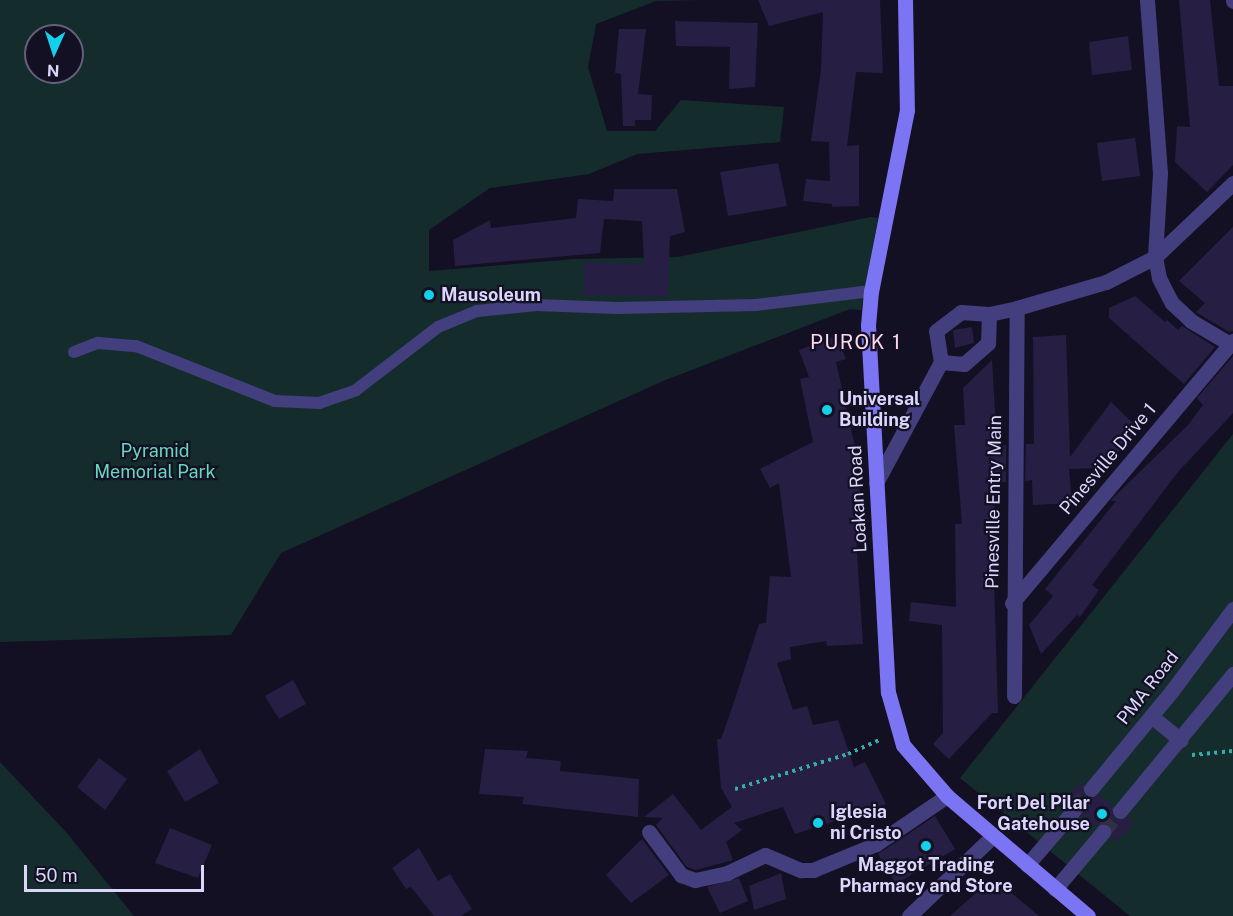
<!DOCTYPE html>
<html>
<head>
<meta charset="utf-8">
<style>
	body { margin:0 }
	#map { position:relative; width:1233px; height:916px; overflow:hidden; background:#141023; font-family:"Public Sans",sans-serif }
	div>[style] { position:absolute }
	.green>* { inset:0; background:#142d2c }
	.building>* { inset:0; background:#261e43 }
	.street-tunnel>* { height:15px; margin-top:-7.5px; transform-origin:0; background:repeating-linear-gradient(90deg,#322e44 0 15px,transparent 0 23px) }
	.path>* { height:4px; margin-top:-2px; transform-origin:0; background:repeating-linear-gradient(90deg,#39aca8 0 3px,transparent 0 7.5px) }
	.lane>* { height:12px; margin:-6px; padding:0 6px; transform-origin:6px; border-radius:6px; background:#433f7e }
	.street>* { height:15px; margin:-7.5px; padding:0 7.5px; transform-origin:7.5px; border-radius:7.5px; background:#433f7e }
	.secondary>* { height:15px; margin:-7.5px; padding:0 7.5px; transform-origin:7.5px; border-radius:7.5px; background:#7b75f3 }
	.dots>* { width:16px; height:16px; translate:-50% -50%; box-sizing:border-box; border:3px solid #141023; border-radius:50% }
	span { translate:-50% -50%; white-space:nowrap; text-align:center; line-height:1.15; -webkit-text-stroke:4.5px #141023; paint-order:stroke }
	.poi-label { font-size:18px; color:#dbd6fc; font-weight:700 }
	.left { translate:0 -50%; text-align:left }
	.right { translate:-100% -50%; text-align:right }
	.park-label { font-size:18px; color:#68d6bd }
	.street-label { font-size:18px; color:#dbd6fc }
	.neighbourhood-label { font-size:20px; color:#fcd8ee; letter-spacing:1.5px }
	.north { position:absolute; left:24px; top:24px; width:60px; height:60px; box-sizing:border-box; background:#141023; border:2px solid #645f7a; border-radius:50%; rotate:183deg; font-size:16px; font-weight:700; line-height:24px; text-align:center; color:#dbd6fc }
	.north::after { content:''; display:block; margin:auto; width:21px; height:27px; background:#14d0ea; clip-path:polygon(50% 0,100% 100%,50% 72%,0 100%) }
	.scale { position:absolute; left:24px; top:865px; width:180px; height:27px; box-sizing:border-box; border:3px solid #dbd6fc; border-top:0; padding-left:8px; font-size:18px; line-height:21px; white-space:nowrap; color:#dbd6fc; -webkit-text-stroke:4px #141023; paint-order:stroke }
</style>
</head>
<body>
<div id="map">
	<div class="green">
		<i style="clip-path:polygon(evenodd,0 0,701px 0,656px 1px,596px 24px,588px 67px,607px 131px,655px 131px,681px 100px,784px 107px,780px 142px,637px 154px,589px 174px,490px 188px,429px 230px,429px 271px,576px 259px,678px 257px,871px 217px,878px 218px,861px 310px,850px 309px,663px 381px,281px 553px,231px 635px,0 642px,0 0,36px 36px,72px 36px,72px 72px,36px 72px,36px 36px)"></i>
		<i style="clip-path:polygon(1233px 434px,1233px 916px,1130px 916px,960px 778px)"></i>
		<i style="clip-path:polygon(0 762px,66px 832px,134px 916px,0 916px)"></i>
	</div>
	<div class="building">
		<i style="clip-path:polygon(758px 0,880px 0,883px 73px,856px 72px,847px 146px,859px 145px,859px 206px,832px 207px,832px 204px,803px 201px,806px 179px,830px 181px,829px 142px,811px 141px,821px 69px,823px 12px,769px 26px)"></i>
		<i style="clip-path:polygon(1179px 0,1210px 0,1219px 86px,1233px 86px,1233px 165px,1207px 192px,1175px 162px,1177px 126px,1190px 127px)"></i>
		<i style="clip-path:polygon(675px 21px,758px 23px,755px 87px,729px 89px,730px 47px,676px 46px)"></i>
		<i style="clip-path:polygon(619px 29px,646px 29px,638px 94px,652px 95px,651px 120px,635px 120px,635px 126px,623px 126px,621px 74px,615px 73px)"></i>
		<i style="clip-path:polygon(1128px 36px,1132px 70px,1092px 75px,1089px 42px)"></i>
		<i style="clip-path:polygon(1135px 138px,1140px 176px,1102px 181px,1097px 143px)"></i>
		<i style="clip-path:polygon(778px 163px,787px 206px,728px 216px,720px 172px)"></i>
		<i style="clip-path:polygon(614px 189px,677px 189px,685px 232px,670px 236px,668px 297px,583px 295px,584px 262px,644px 264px,642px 221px,604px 219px,600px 253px,455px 266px,453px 240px,490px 220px,491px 228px,576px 218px,578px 199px,613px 201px)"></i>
		<i style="clip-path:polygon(1233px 227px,1233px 331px,1229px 332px,1196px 312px,1205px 303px,1179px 281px)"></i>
		<i style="clip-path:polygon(1135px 296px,1165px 322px,1167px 320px,1178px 330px,1182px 326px,1215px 347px,1184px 384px,1109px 318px,1109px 308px)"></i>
		<i style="clip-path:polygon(972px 327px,974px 343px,955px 348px,953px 330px)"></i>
		<i style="clip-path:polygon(1066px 335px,1070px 457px,1111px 402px,1137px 427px,1102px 474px,1096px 468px,1069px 469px,1072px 503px,1033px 505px,1032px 480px,1025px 481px,1026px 444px,1034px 444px,1033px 337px)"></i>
		<i style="clip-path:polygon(836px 336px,846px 359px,836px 362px,854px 442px,865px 537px,856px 538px,863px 644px,827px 646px,826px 641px,790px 647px,791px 659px,777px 663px,793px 710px,807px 706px,813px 725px,838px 720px,854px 767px,865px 762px,886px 804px,795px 834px,783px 807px,734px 823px,742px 830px,726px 842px,733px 860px,696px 870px,687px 867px,656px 825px,663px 818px,644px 817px,673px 794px,701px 830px,732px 807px,721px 788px,717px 739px,721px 739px,733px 705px,759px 624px,766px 623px,770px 576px,791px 577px,779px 483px,770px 488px,760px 469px,813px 442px,800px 379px,809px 377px,799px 350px)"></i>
		<i style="clip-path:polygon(1233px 356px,1233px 413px,1178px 472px,1092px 585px,1099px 590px,1080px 617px,1077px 615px,1041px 654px,1029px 625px,1053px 596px,1045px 589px,1116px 501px,1111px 501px,1114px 497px,1188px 425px,1203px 405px,1197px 398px)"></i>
		<i style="clip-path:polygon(992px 360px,997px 446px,1006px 445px,1006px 482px,993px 483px,995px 512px,992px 512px,998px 713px,992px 713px,949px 759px,933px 744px,943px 733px,942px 625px,909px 621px,911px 602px,956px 607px,955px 524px,962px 524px,954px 425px,965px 425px,963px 388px)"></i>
		<i style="clip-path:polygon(293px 680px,306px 704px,279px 719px,265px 696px)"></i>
		<i style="clip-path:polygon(200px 749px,219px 783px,185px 802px,167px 771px)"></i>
		<i style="clip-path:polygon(485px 749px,528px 751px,526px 758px,561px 761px,560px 771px,639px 779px,638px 817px,522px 804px,524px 797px,479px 794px)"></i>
		<i style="clip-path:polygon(99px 758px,127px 779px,105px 810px,77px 787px)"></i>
		<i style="clip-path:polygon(1081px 781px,1085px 797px,1099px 795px,1112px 805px,1114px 819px,1128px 817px,1134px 822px,1117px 842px,1111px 837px,1109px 824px,1095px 826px,1082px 816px,1080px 802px,1064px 802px)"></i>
		<i style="clip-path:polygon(935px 816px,955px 849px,896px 884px,878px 854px)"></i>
		<i style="clip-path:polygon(170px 828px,212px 845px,198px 878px,155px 863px)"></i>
		<i style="clip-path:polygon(642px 839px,669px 875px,631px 903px,606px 875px)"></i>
		<i style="clip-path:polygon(419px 848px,438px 881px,450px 874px,472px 909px,461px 916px,434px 916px,411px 887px,406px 889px,392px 868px)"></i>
		<i style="clip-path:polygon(781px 873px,786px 899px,754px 910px,749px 886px)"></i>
		<i style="clip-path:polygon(739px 878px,748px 901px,720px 913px,707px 887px)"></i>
		<i style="clip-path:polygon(984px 886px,994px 894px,1003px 886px,1039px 916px,950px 916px)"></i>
	</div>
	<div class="street-tunnel">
		<i style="left:1074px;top:810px;width:27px;rotate:-51deg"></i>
		<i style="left:1103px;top:832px;width:27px;rotate:-51deg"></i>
	</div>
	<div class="path">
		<i style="left:1192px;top:755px;width:41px;rotate:-5.6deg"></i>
		<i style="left:735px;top:789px;width:118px;rotate:-17.2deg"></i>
		<i style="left:848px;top:754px;width:37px;rotate:-24deg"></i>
	</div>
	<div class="lane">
		<i style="left:74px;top:352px;width:26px;rotate:-21deg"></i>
		<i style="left:98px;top:343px;width:38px;rotate:5deg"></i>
		<i style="left:136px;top:346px;width:149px;rotate:21.6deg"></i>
		<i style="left:275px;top:401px;width:44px;rotate:2.6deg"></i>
		<i style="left:319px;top:403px;width:39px;rotate:-19deg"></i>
		<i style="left:356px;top:390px;width:103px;rotate:-37.5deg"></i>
		<i style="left:438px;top:327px;width:42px;rotate:-22.3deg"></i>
		<i style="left:477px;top:311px;width:59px;rotate:-5.8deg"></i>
		<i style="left:536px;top:305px;width:81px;rotate:2.1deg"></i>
		<i style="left:617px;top:308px;width:139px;rotate:-1.2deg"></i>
		<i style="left:756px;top:305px;width:116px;rotate:-6.9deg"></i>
	</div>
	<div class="street">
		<i style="left:1147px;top:0;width:173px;rotate:85.7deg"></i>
		<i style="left:1160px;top:173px;width:84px;rotate:93.4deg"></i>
		<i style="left:1155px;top:257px;width:21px;rotate:79deg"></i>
		<i style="left:1159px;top:278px;width:28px;rotate:63deg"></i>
		<i style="left:1172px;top:303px;width:26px;rotate:43deg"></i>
		<i style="left:1191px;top:321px;width:45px;rotate:30.5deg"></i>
		<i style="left:1233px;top:0;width:1px;rotate:90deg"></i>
		<i style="left:941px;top:362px;width:23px;rotate:5deg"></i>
		<i style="left:964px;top:364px;width:32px;rotate:-41deg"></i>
		<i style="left:988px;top:343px;width:29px;rotate:-88deg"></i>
		<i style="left:876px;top:483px;width:137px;rotate:-61.8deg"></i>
		<i style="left:941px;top:362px;width:31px;rotate:-99deg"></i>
		<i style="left:936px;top:331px;width:31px;rotate:-37deg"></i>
		<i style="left:961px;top:312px;width:28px;rotate:4deg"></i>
		<i style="left:989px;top:314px;width:29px;rotate:-12deg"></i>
		<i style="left:1017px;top:308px;width:93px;rotate:-16.3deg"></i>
		<i style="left:1106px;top:282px;width:55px;rotate:-27deg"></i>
		<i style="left:1155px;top:257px;width:108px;rotate:-43.5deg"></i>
		<i style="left:1012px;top:603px;width:343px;rotate:-49.9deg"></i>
		<i style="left:1014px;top:696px;width:388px;rotate:-89.6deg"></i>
		<i style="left:1151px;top:716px;width:38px;rotate:39deg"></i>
		<i style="left:1091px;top:789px;width:126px;rotate:-50.5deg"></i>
		<i style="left:1171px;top:692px;width:104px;rotate:-53.2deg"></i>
		<i style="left:1120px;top:811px;width:178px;rotate:-50.5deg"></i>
		<i style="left:649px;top:832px;width:54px;rotate:53.3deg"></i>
		<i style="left:681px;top:875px;width:15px;rotate:20deg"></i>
		<i style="left:695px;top:880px;width:33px;rotate:-12deg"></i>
		<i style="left:727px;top:873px;width:42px;rotate:-25.3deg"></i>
		<i style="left:765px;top:855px;width:39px;rotate:23deg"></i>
		<i style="left:801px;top:870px;width:12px"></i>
		<i style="left:813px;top:870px;width:68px;rotate:-22.4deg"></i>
		<i style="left:876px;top:844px;width:86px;rotate:-34.1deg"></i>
		<i style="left:1027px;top:865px;width:72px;rotate:-49.5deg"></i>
		<i style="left:1055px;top:889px;width:75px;rotate:-49.9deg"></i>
		<i style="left:909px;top:916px;width:116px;rotate:-43.6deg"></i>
	</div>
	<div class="secondary">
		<i style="left:905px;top:0;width:110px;rotate:89deg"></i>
		<i style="left:907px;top:110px;width:185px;rotate:101.2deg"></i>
		<i style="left:871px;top:291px;width:34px;rotate:95deg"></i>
		<i style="left:868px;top:325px;width:368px;rotate:86.9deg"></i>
		<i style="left:888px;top:692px;width:55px;rotate:74.2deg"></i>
		<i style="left:903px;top:745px;width:67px;rotate:49.2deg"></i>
		<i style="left:947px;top:796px;width:185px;rotate:40.4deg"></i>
	</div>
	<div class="dots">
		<i style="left:429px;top:295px;background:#14d0ea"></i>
		<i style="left:827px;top:410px;background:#14d0ea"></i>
		<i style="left:1102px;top:814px;background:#14d0ea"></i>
		<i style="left:818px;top:823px;background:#14d0ea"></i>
		<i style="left:926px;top:846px;background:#14d0ea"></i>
	</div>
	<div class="poi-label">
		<span class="left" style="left:441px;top:295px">Mausoleum</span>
		<span class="left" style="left:839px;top:410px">Universal<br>Building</span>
		<span class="right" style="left:1090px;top:814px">Fort Del Pilar<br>Gatehouse</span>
		<span class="left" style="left:830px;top:823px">Iglesia<br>ni Cristo</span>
		<span style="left:926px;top:876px">Maggot Trading<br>Pharmacy and Store</span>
	</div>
	<div class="park-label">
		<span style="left:155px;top:462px">Pyramid<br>Memorial Park</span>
	</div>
	<div class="street-label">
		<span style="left:1108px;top:459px;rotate:-50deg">Pinesville Drive 1</span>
		<span style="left:858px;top:499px;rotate:-93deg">Loakan Road</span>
		<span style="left:994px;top:502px;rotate:-89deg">Pinesville Entry Main</span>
		<span style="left:1148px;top:688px;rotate:-52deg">PMA Road</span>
	</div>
	<div class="neighbourhood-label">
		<span style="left:856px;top:342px">PUROK 1</span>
	</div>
	<div class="north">N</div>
	<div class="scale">50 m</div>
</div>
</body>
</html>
